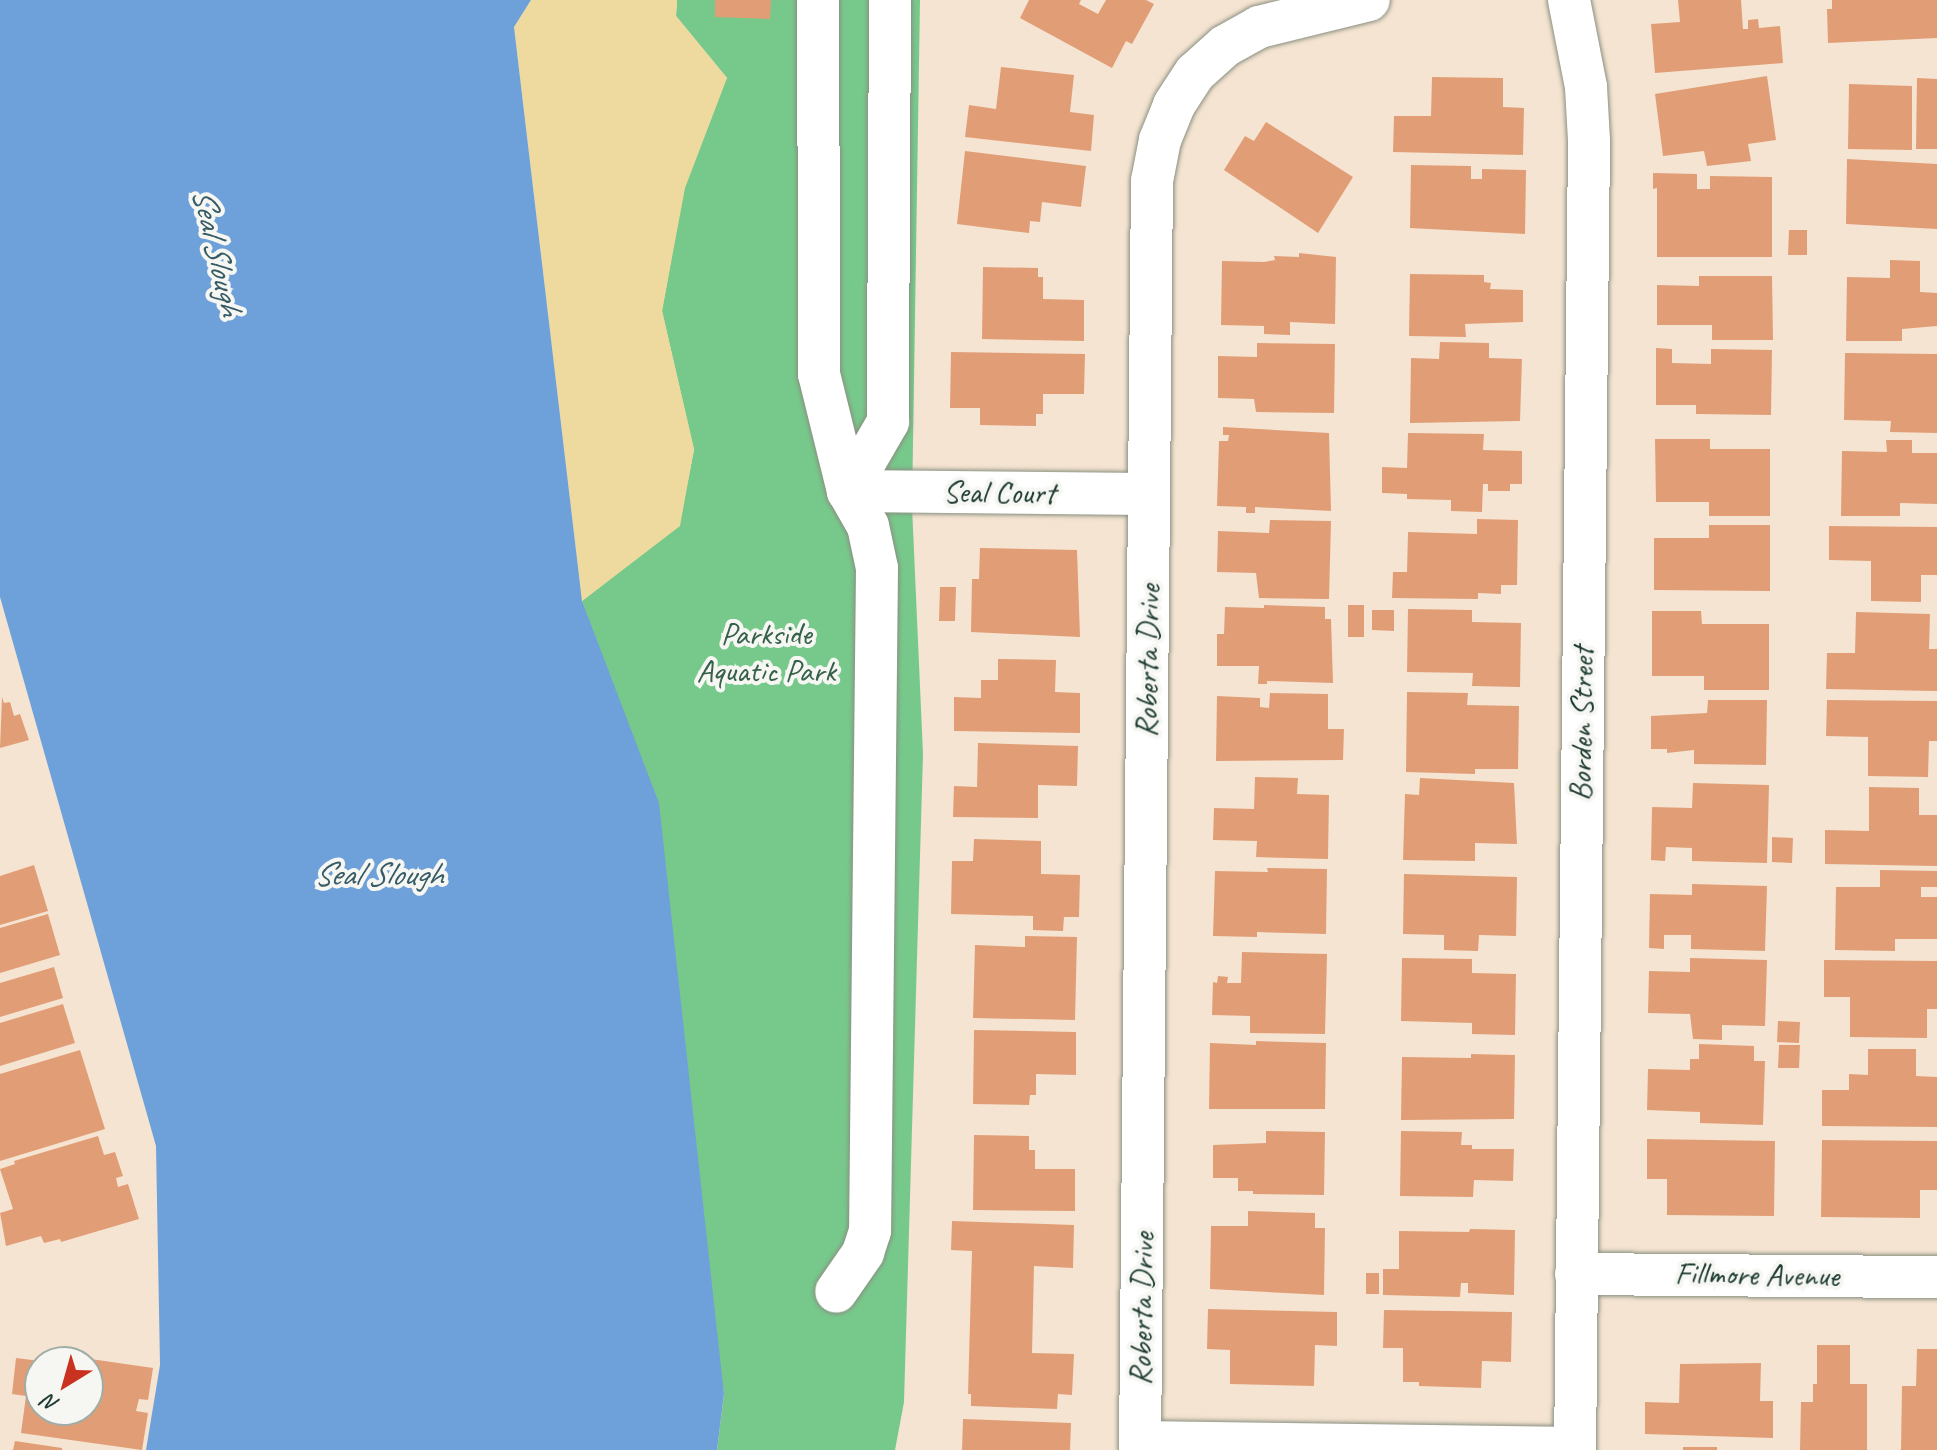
<!DOCTYPE html>
<html>
<head>
<meta charset="utf-8">
<style>
	body { margin:0 }
	#map { position:relative; width:1937px; height:1450px; overflow:hidden; background:#f5e4d1; font-family:Caveat,sans-serif }
	div>[style] { position:absolute }
	.green>* { inset:0; background:#77c98b }
	.sand>* { inset:0; background:#eeda9e }
	.water>* { inset:0; background:#6ea1da }
	.building>* { inset:0; background:#e19e76 }
	.roads { filter:drop-shadow(0 0 2px #8a9082) drop-shadow(0 0 2px #8a9082) }
	.minor>* { height:42px; margin:-21px; padding:0 21px; transform-origin:21px; border-radius:21px; background:#fff }
	span { translate:-50% -50%; white-space:nowrap; text-align:center; line-height:1.15; -webkit-text-stroke:8px #f6f6f2; paint-order:stroke }
	.street-label { font-size:32px; color:#1f3d34 }
	.park-label { font-size:32px; color:#35604a }
	.water-label { font-size:34px; color:#375b66; font-style:italic }
	.north { position:absolute; left:24px; top:1346px; width:80px; height:80px; box-sizing:border-box; background:#f6f6f2; border:2px solid #a0aca6; border-radius:50%; rotate:217deg; font-size:22px; font-weight:700; line-height:32px; text-align:center; color:#1f3d34 }
	.north::after { content:''; display:block; margin:auto; width:28px; height:36px; background:#c8321e; clip-path:polygon(50% 0,100% 100%,50% 72%,0 100%) }
</style>
</head>
<body>
<div id="map">
	<div class="green">
		<i style="clip-path:polygon(677px 0,920px 0,912px 506px,923px 754px,904px 1402px,895px 1450px,717px 1450px,724px 1394px,582px 601px,679px 526px,694px 450px,662px 311px,672px 255px,632px 250px,727px 78px,676px 16px)"></i>
	</div>
	<div class="sand">
		<i style="clip-path:polygon(531px 0,677px 0,676px 16px,727px 78px,685px 188px,662px 311px,694px 449px,680px 526px,582px 601px,514px 27px)"></i>
	</div>
	<div class="water">
		<i style="clip-path:polygon(0 0,531px 0,514px 27px,582px 601px,659px 803px,724px 1394px,717px 1450px,146px 1450px,160px 1365px,156px 1146px,0 597px)"></i>
	</div>
	<div class="building">
		<i style="clip-path:polygon(715px 0,771px 0,770px 19px,715px 17px)"></i>
		<i style="clip-path:polygon(1029px 0,1081px 0,1079px 4px,1098px 14px,1106px 0,1146px 0,1154px 4px,1132px 44px,1126px 41px,1112px 68px,1020px 18px)"></i>
		<i style="clip-path:polygon(1678px 0,1741px 0,1743px 29px,1748px 29px,1748px 20px,1758px 19px,1759px 28px,1780px 26px,1783px 63px,1655px 73px,1651px 24px,1680px 22px)"></i>
		<i style="clip-path:polygon(1832px 0,1937px 0,1937px 38px,1828px 43px,1827px 9px,1832px 9px)"></i>
		<i style="clip-path:polygon(1001px 67px,1074px 75px,1070px 112px,1094px 115px,1091px 151px,965px 137px,969px 105px,996px 109px)"></i>
		<i style="clip-path:polygon(1767px 76px,1776px 140px,1748px 144px,1751px 161px,1707px 166px,1704px 151px,1663px 156px,1655px 94px)"></i>
		<i style="clip-path:polygon(1432px 77px,1503px 78px,1503px 107px,1524px 108px,1523px 155px,1393px 152px,1394px 116px,1431px 116px)"></i>
		<i style="clip-path:polygon(1917px 78px,1937px 79px,1937px 149px,1916px 149px)"></i>
		<i style="clip-path:polygon(1849px 84px,1912px 86px,1912px 150px,1848px 149px)"></i>
		<i style="clip-path:polygon(1266px 122px,1353px 177px,1318px 233px,1224px 170px,1245px 136px,1254px 141px)"></i>
		<i style="clip-path:polygon(965px 151px,1086px 166px,1081px 207px,1042px 202px,1040px 222px,1030px 221px,1029px 233px,957px 224px)"></i>
		<i style="clip-path:polygon(1847px 159px,1937px 164px,1937px 229px,1846px 224px)"></i>
		<i style="clip-path:polygon(1411px 165px,1471px 166px,1471px 179px,1482px 179px,1482px 169px,1526px 170px,1525px 234px,1410px 228px)"></i>
		<i style="clip-path:polygon(1653px 173px,1697px 174px,1697px 189px,1710px 189px,1710px 176px,1772px 177px,1772px 257px,1657px 257px,1657px 188px,1653px 189px)"></i>
		<i style="clip-path:polygon(1789px 230px,1807px 230px,1807px 255px,1788px 255px)"></i>
		<i style="clip-path:polygon(1299px 253px,1336px 257px,1335px 324px,1290px 322px,1290px 335px,1264px 334px,1264px 326px,1221px 325px,1222px 261px,1264px 262px,1275px 260px,1274px 256px,1299px 257px)"></i>
		<i style="clip-path:polygon(1890px 260px,1920px 261px,1920px 292px,1937px 293px,1937px 326px,1902px 329px,1902px 341px,1846px 341px,1847px 277px,1890px 278px)"></i>
		<i style="clip-path:polygon(983px 267px,1038px 268px,1038px 277px,1043px 277px,1043px 299px,1084px 300px,1084px 341px,982px 339px)"></i>
		<i style="clip-path:polygon(1410px 274px,1484px 275px,1484px 282px,1491px 283px,1490px 289px,1523px 290px,1523px 322px,1465px 324px,1466px 337px,1409px 336px)"></i>
		<i style="clip-path:polygon(1699px 276px,1772px 276px,1773px 340px,1712px 340px,1712px 325px,1657px 325px,1657px 285px,1699px 286px)"></i>
		<i style="clip-path:polygon(1440px 342px,1489px 343px,1489px 358px,1522px 359px,1520px 421px,1410px 423px,1411px 358px,1439px 359px)"></i>
		<i style="clip-path:polygon(1257px 343px,1335px 344px,1334px 413px,1256px 412px,1254px 399px,1218px 398px,1218px 356px,1257px 357px)"></i>
		<i style="clip-path:polygon(1656px 348px,1672px 349px,1672px 363px,1711px 364px,1711px 349px,1772px 350px,1771px 415px,1696px 414px,1696px 405px,1656px 405px)"></i>
		<i style="clip-path:polygon(951px 352px,1085px 354px,1084px 394px,1043px 394px,1043px 414px,1036px 414px,1036px 426px,980px 425px,980px 408px,950px 408px)"></i>
		<i style="clip-path:polygon(1845px 353px,1937px 354px,1937px 433px,1890px 432px,1891px 421px,1844px 420px)"></i>
		<i style="clip-path:polygon(1223px 427px,1329px 433px,1331px 511px,1255px 507px,1255px 513px,1246px 513px,1246px 507px,1217px 506px,1219px 441px,1228px 441px,1229px 435px,1223px 435px)"></i>
		<i style="clip-path:polygon(1408px 433px,1484px 434px,1483px 450px,1522px 451px,1522px 484px,1510px 484px,1510px 491px,1488px 491px,1488px 484px,1483px 484px,1482px 512px,1451px 511px,1451px 500px,1407px 499px,1407px 494px,1382px 493px,1382px 467px,1407px 468px)"></i>
		<i style="clip-path:polygon(1655px 439px,1710px 439px,1710px 449px,1770px 449px,1770px 516px,1709px 516px,1709px 502px,1656px 502px)"></i>
		<i style="clip-path:polygon(1886px 440px,1912px 440px,1912px 453px,1937px 453px,1937px 504px,1900px 503px,1900px 516px,1841px 516px,1842px 451px,1887px 452px)"></i>
		<i style="clip-path:polygon(1477px 519px,1518px 520px,1517px 585px,1501px 585px,1501px 594px,1478px 593px,1478px 599px,1392px 598px,1393px 572px,1407px 572px,1408px 532px,1477px 534px)"></i>
		<i style="clip-path:polygon(1270px 520px,1331px 521px,1329px 599px,1259px 598px,1256px 573px,1217px 572px,1218px 531px,1269px 533px)"></i>
		<i style="clip-path:polygon(1709px 525px,1770px 525px,1770px 591px,1654px 590px,1654px 538px,1709px 538px)"></i>
		<i style="clip-path:polygon(1829px 526px,1937px 527px,1937px 575px,1921px 575px,1921px 602px,1871px 601px,1871px 561px,1829px 560px)"></i>
		<i style="clip-path:polygon(980px 548px,1077px 550px,1080px 637px,971px 632px,972px 579px,979px 579px)"></i>
		<i style="clip-path:polygon(940px 587px,956px 587px,955px 621px,939px 621px)"></i>
		<i style="clip-path:polygon(1264px 605px,1325px 607px,1325px 619px,1331px 619px,1333px 683px,1267px 681px,1267px 684px,1258px 684px,1259px 666px,1217px 666px,1217px 634px,1224px 634px,1225px 607px,1264px 608px)"></i>
		<i style="clip-path:polygon(1348px 605px,1364px 605px,1364px 637px,1348px 637px)"></i>
		<i style="clip-path:polygon(1408px 609px,1472px 610px,1472px 622px,1521px 623px,1520px 687px,1472px 686px,1473px 673px,1407px 672px)"></i>
		<i style="clip-path:polygon(1372px 610px,1394px 610px,1394px 631px,1372px 630px)"></i>
		<i style="clip-path:polygon(1652px 611px,1701px 611px,1702px 624px,1769px 624px,1769px 690px,1704px 690px,1704px 676px,1652px 676px)"></i>
		<i style="clip-path:polygon(1856px 612px,1930px 614px,1929px 649px,1937px 649px,1937px 691px,1826px 689px,1827px 653px,1855px 653px)"></i>
		<i style="clip-path:polygon(998px 659px,1056px 660px,1055px 692px,1080px 693px,1080px 733px,954px 731px,954px 697px,981px 698px,981px 680px,998px 680px)"></i>
		<i style="clip-path:polygon(1407px 692px,1468px 693px,1467px 705px,1519px 706px,1518px 769px,1475px 769px,1475px 774px,1406px 772px)"></i>
		<i style="clip-path:polygon(1270px 693px,1328px 694px,1328px 729px,1344px 729px,1343px 760px,1216px 761px,1217px 696px,1260px 698px,1260px 707px,1269px 708px)"></i>
		<i style="clip-path:polygon(2px 697px,4px 703px,10px 702px,14px 716px,20px 714px,29px 740px,0 748px)"></i>
		<i style="clip-path:polygon(1708px 700px,1767px 700px,1766px 765px,1694px 764px,1694px 750px,1667px 753px,1667px 749px,1651px 749px,1651px 716px,1707px 713px)"></i>
		<i style="clip-path:polygon(1827px 700px,1937px 701px,1937px 741px,1929px 741px,1928px 777px,1868px 776px,1868px 737px,1826px 736px)"></i>
		<i style="clip-path:polygon(978px 743px,1078px 746px,1077px 786px,1038px 785px,1038px 818px,953px 817px,954px 786px,977px 787px)"></i>
		<i style="clip-path:polygon(1255px 777px,1298px 778px,1297px 794px,1329px 795px,1328px 859px,1256px 857px,1257px 841px,1213px 840px,1214px 808px,1254px 809px)"></i>
		<i style="clip-path:polygon(1420px 778px,1514px 783px,1517px 844px,1475px 843px,1475px 861px,1403px 860px,1405px 794px,1419px 795px)"></i>
		<i style="clip-path:polygon(1693px 783px,1769px 785px,1767px 863px,1692px 861px,1692px 848px,1666px 847px,1665px 861px,1651px 860px,1652px 807px,1692px 808px)"></i>
		<i style="clip-path:polygon(1869px 787px,1919px 788px,1919px 815px,1937px 815px,1937px 866px,1825px 864px,1825px 830px,1869px 831px)"></i>
		<i style="clip-path:polygon(1772px 837px,1793px 838px,1792px 863px,1772px 862px)"></i>
		<i style="clip-path:polygon(974px 839px,1041px 841px,1041px 874px,1080px 875px,1079px 917px,1064px 917px,1063px 931px,1033px 930px,1033px 916px,951px 914px,952px 861px,973px 861px)"></i>
		<i style="clip-path:polygon(34px 865px,48px 911px,0 925px,0 876px)"></i>
		<i style="clip-path:polygon(1267px 868px,1327px 869px,1326px 934px,1257px 932px,1257px 937px,1213px 936px,1215px 871px,1268px 872px)"></i>
		<i style="clip-path:polygon(1880px 870px,1937px 871px,1937px 887px,1921px 887px,1921px 897px,1937px 897px,1937px 939px,1895px 939px,1895px 951px,1835px 950px,1836px 887px,1880px 887px)"></i>
		<i style="clip-path:polygon(1404px 874px,1517px 877px,1516px 936px,1479px 935px,1478px 951px,1444px 950px,1444px 935px,1403px 934px)"></i>
		<i style="clip-path:polygon(1692px 884px,1767px 886px,1765px 951px,1691px 949px,1691px 935px,1664px 935px,1664px 949px,1649px 948px,1650px 894px,1692px 895px)"></i>
		<i style="clip-path:polygon(48px 914px,60px 955px,0 973px,0 928px)"></i>
		<i style="clip-path:polygon(1025px 936px,1077px 937px,1075px 1020px,973px 1018px,975px 945px,1025px 947px)"></i>
		<i style="clip-path:polygon(1242px 952px,1327px 954px,1325px 1034px,1250px 1033px,1250px 1016px,1212px 1015px,1213px 982px,1217px 983px,1218px 976px,1228px 977px,1227px 983px,1241px 983px)"></i>
		<i style="clip-path:polygon(1402px 958px,1472px 959px,1472px 973px,1516px 974px,1515px 1035px,1472px 1034px,1472px 1023px,1401px 1021px)"></i>
		<i style="clip-path:polygon(1690px 958px,1767px 960px,1765px 1026px,1722px 1025px,1722px 1040px,1693px 1039px,1690px 1014px,1648px 1013px,1649px 971px,1690px 972px)"></i>
		<i style="clip-path:polygon(1824px 960px,1937px 961px,1937px 1009px,1927px 1009px,1927px 1038px,1850px 1037px,1850px 997px,1824px 997px)"></i>
		<i style="clip-path:polygon(54px 967px,63px 998px,0 1017px,0 983px)"></i>
		<i style="clip-path:polygon(63px 1004px,75px 1043px,0 1066px,0 1023px)"></i>
		<i style="clip-path:polygon(1778px 1021px,1800px 1022px,1799px 1043px,1777px 1042px)"></i>
		<i style="clip-path:polygon(974px 1030px,1076px 1032px,1076px 1075px,1036px 1074px,1036px 1095px,1030px 1095px,1029px 1105px,973px 1104px)"></i>
		<i style="clip-path:polygon(1256px 1041px,1326px 1043px,1325px 1109px,1209px 1109px,1210px 1043px,1256px 1045px)"></i>
		<i style="clip-path:polygon(1699px 1044px,1754px 1046px,1754px 1061px,1765px 1061px,1763px 1125px,1700px 1123px,1700px 1112px,1647px 1110px,1648px 1069px,1690px 1070px,1690px 1059px,1699px 1059px)"></i>
		<i style="clip-path:polygon(1779px 1045px,1800px 1045px,1799px 1068px,1778px 1068px)"></i>
		<i style="clip-path:polygon(1868px 1049px,1916px 1049px,1916px 1076px,1937px 1077px,1937px 1127px,1822px 1126px,1822px 1090px,1849px 1090px,1849px 1074px,1868px 1075px)"></i>
		<i style="clip-path:polygon(80px 1050px,105px 1129px,0 1161px,0 1074px)"></i>
		<i style="clip-path:polygon(1471px 1054px,1515px 1055px,1514px 1119px,1401px 1120px,1402px 1057px,1471px 1058px)"></i>
		<i style="clip-path:polygon(1266px 1131px,1325px 1132px,1324px 1195px,1253px 1194px,1253px 1191px,1238px 1191px,1238px 1178px,1213px 1178px,1213px 1145px,1266px 1143px)"></i>
		<i style="clip-path:polygon(1401px 1131px,1462px 1132px,1461px 1145px,1472px 1145px,1472px 1149px,1514px 1149px,1513px 1181px,1474px 1180px,1473px 1197px,1400px 1196px)"></i>
		<i style="clip-path:polygon(974px 1135px,1029px 1136px,1029px 1150px,1035px 1150px,1035px 1169px,1075px 1169px,1075px 1211px,973px 1210px)"></i>
		<i style="clip-path:polygon(98px 1136px,104px 1155px,115px 1152px,123px 1176px,116px 1178px,118px 1187px,128px 1184px,139px 1219px,61px 1242px,60px 1239px,44px 1243px,41px 1236px,6px 1246px,0 1213px,13px 1209px,0 1169px,15px 1164px,14px 1161px)"></i>
		<i style="clip-path:polygon(1647px 1139px,1775px 1141px,1774px 1216px,1667px 1215px,1667px 1179px,1647px 1179px)"></i>
		<i style="clip-path:polygon(1822px 1140px,1937px 1141px,1937px 1190px,1920px 1190px,1920px 1218px,1821px 1217px)"></i>
		<i style="clip-path:polygon(1248px 1211px,1315px 1213px,1315px 1228px,1325px 1228px,1324px 1295px,1210px 1289px,1211px 1226px,1248px 1226px)"></i>
		<i style="clip-path:polygon(952px 1221px,1074px 1225px,1073px 1268px,1034px 1266px,1032px 1353px,1074px 1354px,1072px 1395px,1058px 1394px,1057px 1409px,971px 1406px,971px 1394px,968px 1394px,972px 1251px,951px 1250px)"></i>
		<i style="clip-path:polygon(1470px 1229px,1515px 1230px,1514px 1295px,1468px 1293px,1468px 1283px,1461px 1283px,1460px 1297px,1383px 1295px,1383px 1269px,1399px 1269px,1399px 1231px,1469px 1232px)"></i>
		<i style="clip-path:polygon(1366px 1273px,1379px 1273px,1379px 1294px,1366px 1294px)"></i>
		<i style="clip-path:polygon(1208px 1309px,1337px 1312px,1337px 1346px,1315px 1345px,1314px 1386px,1230px 1384px,1230px 1350px,1207px 1349px)"></i>
		<i style="clip-path:polygon(1384px 1310px,1512px 1312px,1511px 1362px,1482px 1361px,1481px 1388px,1419px 1386px,1419px 1382px,1403px 1382px,1403px 1348px,1383px 1348px)"></i>
		<i style="clip-path:polygon(1817px 1345px,1850px 1345px,1850px 1384px,1867px 1384px,1867px 1450px,1800px 1450px,1801px 1402px,1813px 1402px,1813px 1384px,1817px 1384px)"></i>
		<i style="clip-path:polygon(1917px 1349px,1937px 1349px,1937px 1450px,1901px 1450px,1902px 1386px,1916px 1386px)"></i>
		<i style="clip-path:polygon(56px 1354px,153px 1368px,148px 1400px,139px 1399px,136px 1411px,148px 1413px,142px 1450px,21px 1433px,26px 1396px,12px 1394px,16px 1358px,40px 1361px,40px 1410px,88px 1410px,88px 1362px,55px 1362px)"></i>
		<i style="clip-path:polygon(1761px 1363px,1760px 1401px,1773px 1401px,1773px 1438px,1645px 1434px,1645px 1402px,1679px 1403px,1680px 1364px)"></i>
		<i style="clip-path:polygon(963px 1419px,1071px 1423px,1070px 1450px,962px 1450px)"></i>
		<i style="clip-path:polygon(15px 1441px,62px 1448px,62px 1450px,13px 1450px)"></i>
		<i style="clip-path:polygon(1683px 1447px,1717px 1447px,1717px 1450px,1683px 1450px)"></i>
	</div>
	<div class="roads">
		<div class="minor">
			<i style="left:818px;top:0;width:374px;rotate:89.8deg"></i>
			<i style="left:819px;top:374px;width:121px;rotate:76.1deg"></i>
			<i style="left:848px;top:491px;width:40px;rotate:60.3deg"></i>
			<i style="left:868px;top:526px;width:43px;rotate:77.9deg"></i>
			<i style="left:877px;top:568px;width:663px;rotate:90.6deg"></i>
			<i style="left:870px;top:1231px;width:23px;rotate:108deg"></i>
			<i style="left:863px;top:1253px;width:47px;rotate:124.7deg"></i>
			<i style="left:890px;top:0;width:422px;rotate:90.3deg"></i>
			<i style="left:888px;top:422px;width:80px;rotate:120.1deg"></i>
			<i style="left:848px;top:491px;width:301px;rotate:0.6deg"></i>
			<i style="left:1569px;top:0;width:89px;rotate:78.9deg"></i>
			<i style="left:1586px;top:87px;width:54px;rotate:86.8deg"></i>
			<i style="left:1589px;top:141px;width:1309px;rotate:90.61deg"></i>
			<i style="left:1576px;top:1274px;width:361px;rotate:0.5deg"></i>
			<i style="left:1141px;top:1442px;width:434px;rotate:0.8deg"></i>
			<i style="left:1140px;top:1450px;width:1269px;rotate:-89.46deg"></i>
			<i style="left:1152px;top:181px;width:42px;rotate:-79deg"></i>
			<i style="left:1160px;top:140px;width:38px;rotate:-68deg"></i>
			<i style="left:1174px;top:105px;width:38px;rotate:-57deg"></i>
			<i style="left:1195px;top:73px;width:40px;rotate:-42deg"></i>
			<i style="left:1225px;top:46px;width:39px;rotate:-29deg"></i>
			<i style="left:1259px;top:27px;width:113px;rotate:-13.8deg"></i>
		</div>
	</div>
	<div class="street-label">
		<span style="left:999px;top:493px;rotate:1deg">Seal Court</span>
		<span style="left:1148px;top:661px;rotate:-89deg">Roberta Drive</span>
		<span style="left:1582px;top:724px;rotate:-89deg">Borden Street</span>
		<span style="left:1757px;top:1275px;rotate:1deg">Fillmore Avenue</span>
		<span style="left:1142px;top:1309px;rotate:-89deg">Roberta Drive</span>
	</div>
	<div class="park-label">
		<span style="left:766px;top:653px">Parkside<br>Aquatic Park</span>
	</div>
	<div class="water-label">
		<span style="left:218px;top:251px;rotate:77deg">Seal Slough</span>
		<span style="left:378px;top:874px">Seal Slough</span>
	</div>
	<div class="north">N</div>
</div>
</body>
</html>
